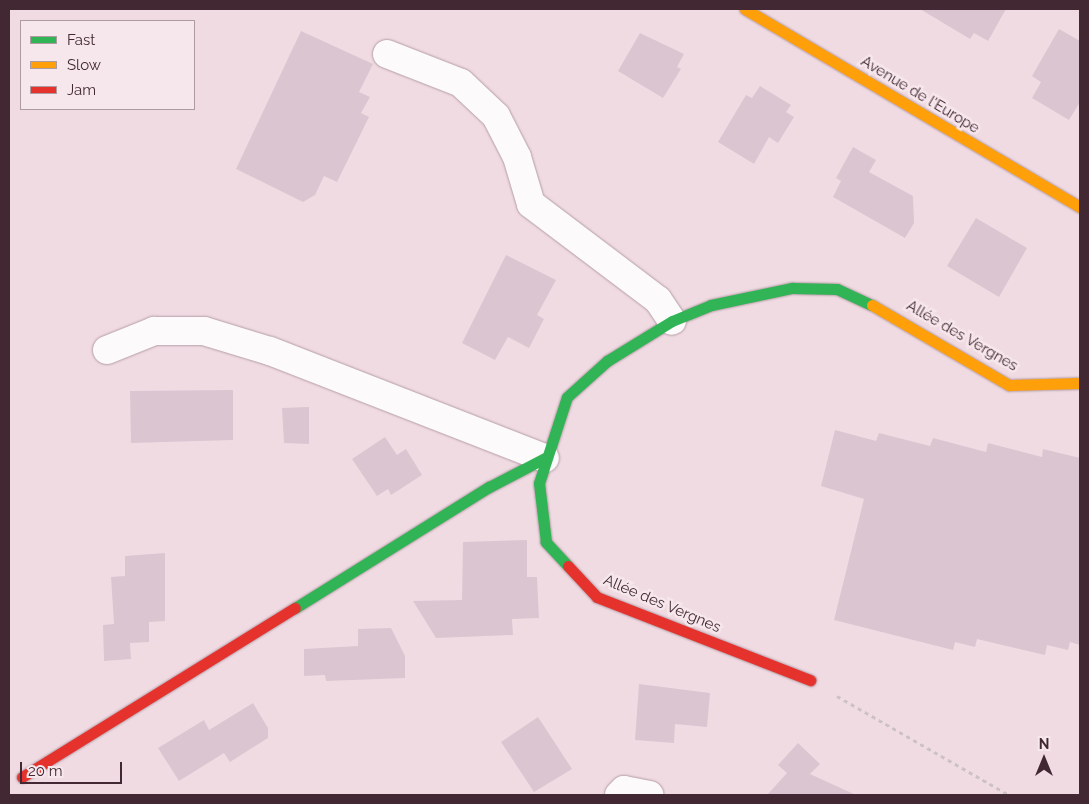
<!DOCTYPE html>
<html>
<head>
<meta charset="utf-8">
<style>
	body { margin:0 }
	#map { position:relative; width:1089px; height:804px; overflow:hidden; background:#f1dbe3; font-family:Raleway,sans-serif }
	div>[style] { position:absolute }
	.building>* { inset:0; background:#dac5d1 }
	.path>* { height:3px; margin-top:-1.5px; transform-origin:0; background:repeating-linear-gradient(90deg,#ccc2c5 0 4px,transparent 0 8px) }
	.roads { filter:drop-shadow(0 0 1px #b49ea6) drop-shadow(0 0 1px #b49ea6) }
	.street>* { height:28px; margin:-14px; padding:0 14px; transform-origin:14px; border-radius:14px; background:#fdfafb }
	.fast>* { height:11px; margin:-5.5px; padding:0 5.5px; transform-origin:5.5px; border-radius:5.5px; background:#30b455 }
	.slow>* { height:11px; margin:-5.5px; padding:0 5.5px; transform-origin:5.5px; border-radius:5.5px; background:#ff9f0a }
	.jam>* { height:11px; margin:-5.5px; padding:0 5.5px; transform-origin:5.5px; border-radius:5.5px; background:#e5322d }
	span { translate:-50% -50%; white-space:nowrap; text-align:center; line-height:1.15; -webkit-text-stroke:5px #f6e7ec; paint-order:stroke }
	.street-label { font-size:15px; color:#422832 }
	.frame { position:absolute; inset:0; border:10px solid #422832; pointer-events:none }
	.legend { position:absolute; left:20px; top:20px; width:175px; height:90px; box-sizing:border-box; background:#f6e7ec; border:1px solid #ae9ba2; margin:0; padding:6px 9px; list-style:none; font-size:15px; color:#422832 }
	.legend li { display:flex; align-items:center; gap:10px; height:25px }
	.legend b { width:25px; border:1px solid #ae9ba2 }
	.north { position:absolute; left:1019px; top:734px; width:50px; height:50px; -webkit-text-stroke:4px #f6e7ec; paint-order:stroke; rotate:0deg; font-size:14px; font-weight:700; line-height:20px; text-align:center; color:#422832 }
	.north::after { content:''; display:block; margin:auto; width:18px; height:22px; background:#422832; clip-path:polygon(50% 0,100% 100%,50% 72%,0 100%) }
	.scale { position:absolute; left:20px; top:762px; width:102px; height:22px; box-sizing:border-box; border:2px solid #422832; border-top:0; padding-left:6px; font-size:15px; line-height:18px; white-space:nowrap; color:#422832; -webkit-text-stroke:4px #f6e7ec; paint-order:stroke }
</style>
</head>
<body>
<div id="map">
	<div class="building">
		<i style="clip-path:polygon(920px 9px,1006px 9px,988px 41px,974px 33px,970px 39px)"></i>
		<i style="clip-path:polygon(1059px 29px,1080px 41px,1080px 102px,1069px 120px,1032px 98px,1041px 82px,1032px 76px)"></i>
		<i style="clip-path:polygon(301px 31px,373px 64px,359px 92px,370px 97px,361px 113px,369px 117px,337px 182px,324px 176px,315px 195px,303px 202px,236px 169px)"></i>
		<i style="clip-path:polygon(640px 33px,684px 54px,677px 67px,681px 69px,663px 98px,618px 71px)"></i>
		<i style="clip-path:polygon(760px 86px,791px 105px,786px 112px,794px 117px,778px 143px,769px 137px,754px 164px,718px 142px,746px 95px,752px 98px)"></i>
		<i style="clip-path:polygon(853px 147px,876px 160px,869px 172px,913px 196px,914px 223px,905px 238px,833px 197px,841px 181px,836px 178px)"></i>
		<i style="clip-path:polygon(976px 218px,1027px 248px,999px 297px,947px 266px)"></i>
		<i style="clip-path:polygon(506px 255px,556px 280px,537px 315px,544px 319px,529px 348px,508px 337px,495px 360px,462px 343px)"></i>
		<i style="clip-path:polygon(233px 390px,233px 440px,131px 443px,130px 391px)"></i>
		<i style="clip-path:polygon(309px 407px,309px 444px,284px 443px,282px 408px)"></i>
		<i style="clip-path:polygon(835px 430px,876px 441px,879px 433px,930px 446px,933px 438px,986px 452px,988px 443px,1042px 457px,1043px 449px,1080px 458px,1080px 645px,1070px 642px,1068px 650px,1047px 645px,1045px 655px,977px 639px,975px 647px,955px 642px,953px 650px,834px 620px,864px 499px,821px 486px)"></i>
		<i style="clip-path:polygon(385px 437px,397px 455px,406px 449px,422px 475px,391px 495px,388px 489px,377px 496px,352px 459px)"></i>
		<i style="clip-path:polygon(527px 540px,527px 577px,537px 577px,539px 618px,512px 619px,513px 635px,436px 638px,413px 601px,462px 600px,463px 542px)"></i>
		<i style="clip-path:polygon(165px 553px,165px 621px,149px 622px,149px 642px,130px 643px,131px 659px,104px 661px,103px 625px,114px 624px,111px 577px,125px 576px,125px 556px)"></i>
		<i style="clip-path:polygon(391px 628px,405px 656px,405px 678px,326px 681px,325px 675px,304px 676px,304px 649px,358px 646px,358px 629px)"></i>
		<i style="clip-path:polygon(639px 684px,710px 693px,707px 727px,675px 724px,674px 743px,635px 740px)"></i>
		<i style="clip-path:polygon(253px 703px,268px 728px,268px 738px,230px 762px,224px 753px,179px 781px,158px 748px,204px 720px,209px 730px)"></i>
		<i style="clip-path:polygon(538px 717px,572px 769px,534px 792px,501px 742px)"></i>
		<i style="clip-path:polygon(798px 743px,820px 764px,810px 774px,856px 795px,767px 795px,787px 773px,778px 765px)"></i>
	</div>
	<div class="path">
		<i style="left:837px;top:696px;width:198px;rotate:29.9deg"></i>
	</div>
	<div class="roads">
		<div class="street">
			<i style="left:387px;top:54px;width:79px;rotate:21.4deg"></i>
			<i style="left:461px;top:83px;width:48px;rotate:43.3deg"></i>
			<i style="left:496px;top:116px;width:46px;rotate:62.9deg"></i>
			<i style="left:517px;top:157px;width:49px;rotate:73.4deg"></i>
			<i style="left:531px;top:204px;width:159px;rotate:37.1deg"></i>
			<i style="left:658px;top:300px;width:25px;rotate:56deg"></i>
			<i style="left:107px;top:350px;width:51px;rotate:-22deg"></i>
			<i style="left:154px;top:331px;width:50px"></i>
			<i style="left:204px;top:331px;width:69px;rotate:16.9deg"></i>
			<i style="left:270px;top:351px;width:295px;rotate:21.3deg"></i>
			<i style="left:619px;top:795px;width:7px;rotate:-45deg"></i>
			<i style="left:624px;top:790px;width:26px;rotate:11deg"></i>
		</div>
		<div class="fast">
			<i style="left:568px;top:566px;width:33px;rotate:-133deg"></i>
			<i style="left:546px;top:542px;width:59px;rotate:-96.8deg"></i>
			<i style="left:539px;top:483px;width:90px;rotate:-72deg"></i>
			<i style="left:567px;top:397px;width:54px;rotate:-42deg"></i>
			<i style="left:607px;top:361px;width:76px;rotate:-31.6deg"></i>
			<i style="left:672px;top:321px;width:42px;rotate:-22.3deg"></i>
			<i style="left:711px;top:305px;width:83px;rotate:-11.9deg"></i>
			<i style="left:792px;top:288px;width:45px;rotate:1.3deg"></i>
			<i style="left:837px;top:289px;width:38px;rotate:25deg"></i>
			<i style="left:295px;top:608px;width:229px;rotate:-32deg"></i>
			<i style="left:489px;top:487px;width:63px;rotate:-27.4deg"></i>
		</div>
		<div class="slow">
			<i style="left:745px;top:9px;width:389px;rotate:30.6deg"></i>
			<i style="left:872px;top:305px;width:159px;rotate:30.3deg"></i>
			<i style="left:1009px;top:385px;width:71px;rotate:-1.6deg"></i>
		</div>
		<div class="jam">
			<i style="left:568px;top:566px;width:42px;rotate:46.9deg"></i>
			<i style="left:597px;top:597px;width:229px;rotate:21.3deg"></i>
			<i style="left:22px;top:777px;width:321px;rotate:-31.8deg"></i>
		</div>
	</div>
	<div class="street-label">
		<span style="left:920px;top:95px;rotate:31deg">Avenue de l'Europe</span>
		<span style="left:962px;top:336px;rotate:30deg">Allée des Vergnes</span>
		<span style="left:662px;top:604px;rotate:23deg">Allée des Vergnes</span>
	</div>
	<div class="frame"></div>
	<ul class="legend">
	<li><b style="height:6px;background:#30b455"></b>Fast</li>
	<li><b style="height:6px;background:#ff9f0a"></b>Slow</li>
	<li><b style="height:6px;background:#e5322d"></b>Jam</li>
	</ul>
	<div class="north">N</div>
	<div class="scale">20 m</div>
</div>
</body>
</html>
